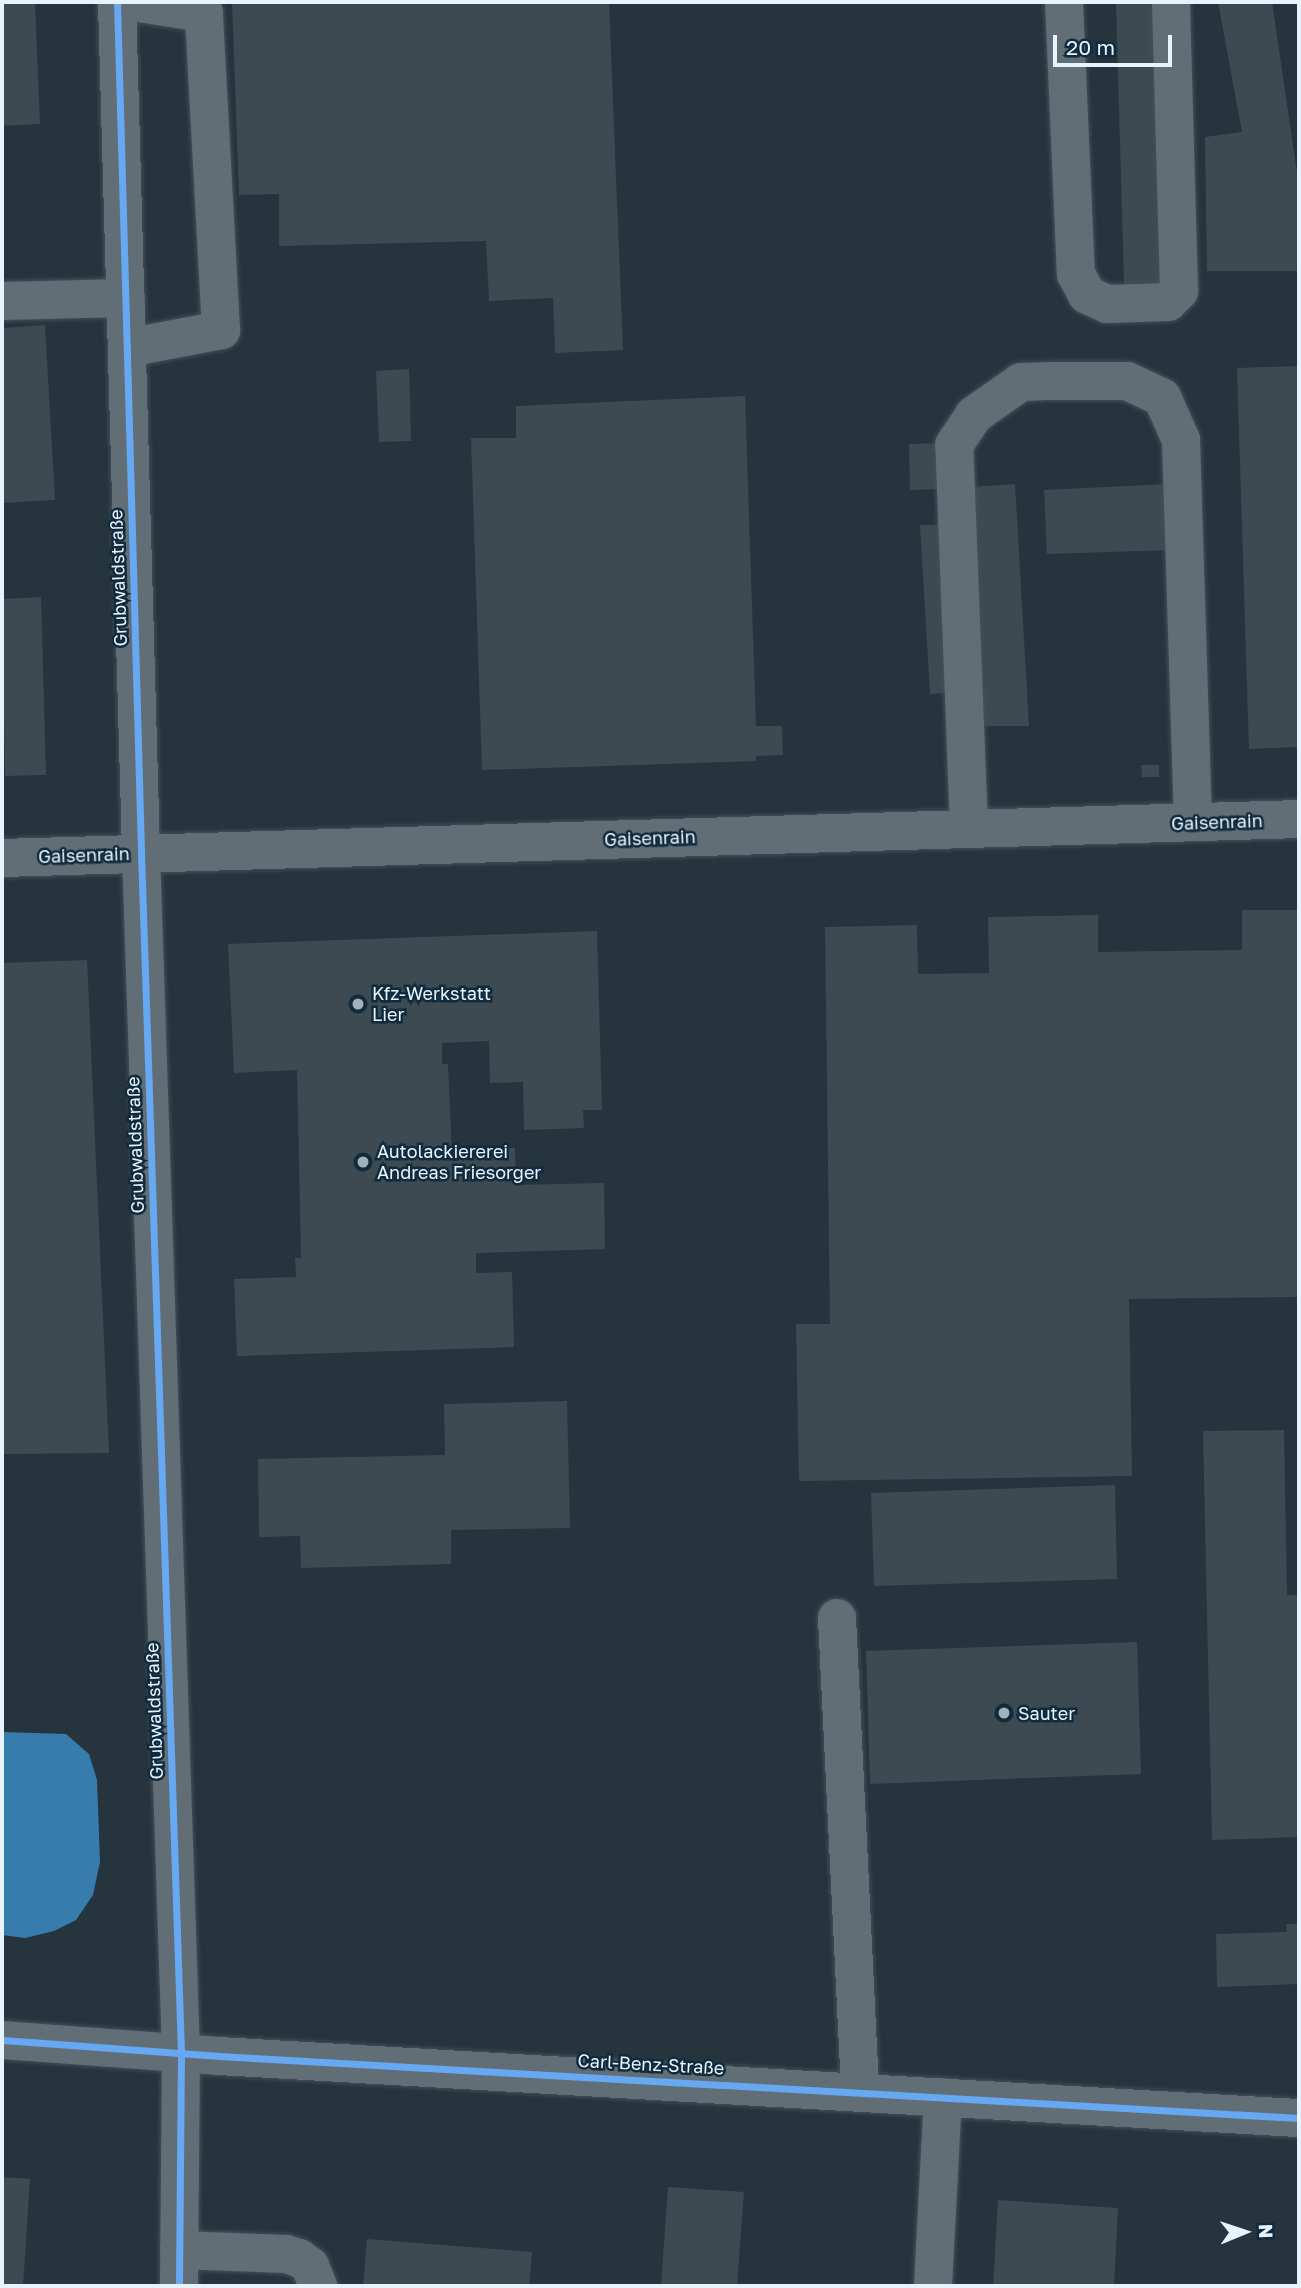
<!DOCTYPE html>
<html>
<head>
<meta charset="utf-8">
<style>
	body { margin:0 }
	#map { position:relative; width:1301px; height:2288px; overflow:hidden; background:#26343e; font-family:"Golos Text",sans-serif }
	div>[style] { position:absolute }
	.water>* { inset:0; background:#367cad }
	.building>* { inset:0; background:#3e4a52 }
	.roads { filter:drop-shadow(0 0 2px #434f58) drop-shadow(0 0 2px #434f58) }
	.minor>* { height:38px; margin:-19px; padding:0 19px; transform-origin:19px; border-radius:19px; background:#626e76 }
	.cycleway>* { height:7px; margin:-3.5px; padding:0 3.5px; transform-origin:3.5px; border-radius:3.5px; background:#66a8f1 }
	.dots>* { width:19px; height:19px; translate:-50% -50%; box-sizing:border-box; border:4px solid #112b3e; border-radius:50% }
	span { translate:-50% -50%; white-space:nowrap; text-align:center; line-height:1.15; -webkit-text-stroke:5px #112b3e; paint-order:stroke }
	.street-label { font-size:18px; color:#e7f4fe }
	.poi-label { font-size:18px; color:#e7f4fe }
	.left { translate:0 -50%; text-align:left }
	.frame { position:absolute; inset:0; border:4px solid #e7f4fe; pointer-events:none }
	.north { position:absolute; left:1210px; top:2197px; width:70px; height:70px; -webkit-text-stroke:5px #112b3e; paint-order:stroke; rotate:88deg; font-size:19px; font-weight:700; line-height:28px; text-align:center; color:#e7f4fe }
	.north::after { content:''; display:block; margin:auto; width:24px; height:32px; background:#e7f4fe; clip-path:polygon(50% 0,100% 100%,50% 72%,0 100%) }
	.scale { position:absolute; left:1053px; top:35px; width:119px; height:32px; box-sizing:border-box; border:4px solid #e7f4fe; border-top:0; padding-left:9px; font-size:21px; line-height:24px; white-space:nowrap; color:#e7f4fe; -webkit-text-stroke:5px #112b3e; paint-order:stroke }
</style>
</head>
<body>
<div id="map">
	<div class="water">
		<i style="clip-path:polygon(2px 1732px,66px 1734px,89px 1754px,97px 1780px,100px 1862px,93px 1895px,76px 1920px,54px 1931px,25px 1938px,2px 1935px)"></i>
	</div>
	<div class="building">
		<i style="clip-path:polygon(2px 2px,35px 2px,40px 124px,2px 126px)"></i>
		<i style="clip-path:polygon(232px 2px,609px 2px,623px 350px,555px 353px,553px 298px,489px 301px,486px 241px,279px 246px,279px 194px,239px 195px)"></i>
		<i style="clip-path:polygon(1116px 2px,1152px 2px,1160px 283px,1124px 284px)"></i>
		<i style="clip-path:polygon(1218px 2px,1272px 2px,1299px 186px,1299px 271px,1207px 271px,1205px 137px,1242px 132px)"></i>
		<i style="clip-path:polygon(45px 325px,55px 500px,2px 503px,2px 328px)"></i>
		<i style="clip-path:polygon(1299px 366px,1299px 747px,1249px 749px,1237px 368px)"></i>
		<i style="clip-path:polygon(409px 369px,411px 441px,379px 442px,376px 371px)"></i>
		<i style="clip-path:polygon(745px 396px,756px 726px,782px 726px,783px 755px,756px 756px,756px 761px,482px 770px,471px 438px,516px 438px,516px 406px)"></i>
		<i style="clip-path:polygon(941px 443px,942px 489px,910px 490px,909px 444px)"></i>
		<i style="clip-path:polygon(1015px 484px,1029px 726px,965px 726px,950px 693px,930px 694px,920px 525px,940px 525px,956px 488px)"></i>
		<i style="clip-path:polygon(1170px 484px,1171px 550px,1047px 554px,1044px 490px)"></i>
		<i style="clip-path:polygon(41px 597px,46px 775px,5px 776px,2px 599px)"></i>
		<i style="clip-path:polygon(1141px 765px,1159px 765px,1159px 777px,1142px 777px)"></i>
		<i style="clip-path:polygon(1242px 910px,1299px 910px,1299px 1297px,1129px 1299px,1132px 1476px,799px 1481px,796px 1324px,830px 1324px,825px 927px,917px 925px,918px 974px,989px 973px,988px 917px,1098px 915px,1098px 952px,1242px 950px)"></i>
		<i style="clip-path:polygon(597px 931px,602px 1110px,583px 1110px,584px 1128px,524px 1130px,523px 1082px,490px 1083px,489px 1041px,442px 1043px,442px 1064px,448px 1064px,452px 1157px,493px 1156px,493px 1149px,515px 1148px,516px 1185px,604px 1183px,605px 1249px,476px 1253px,476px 1273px,512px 1272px,514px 1347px,237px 1356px,234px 1279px,296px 1277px,295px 1258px,301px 1258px,297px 1070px,234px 1073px,228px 944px)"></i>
		<i style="clip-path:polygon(87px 960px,109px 1453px,2px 1454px,2px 963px)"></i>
		<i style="clip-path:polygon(567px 1401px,570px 1528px,451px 1530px,451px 1564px,301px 1568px,300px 1536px,259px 1537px,258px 1459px,445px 1455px,444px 1404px)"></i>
		<i style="clip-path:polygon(1284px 1430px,1287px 1595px,1299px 1595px,1299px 1837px,1212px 1840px,1203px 1431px)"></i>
		<i style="clip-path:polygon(1115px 1485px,1117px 1579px,874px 1586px,871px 1493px)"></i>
		<i style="clip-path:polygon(1137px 1642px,1141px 1774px,870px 1784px,866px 1651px)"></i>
		<i style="clip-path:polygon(1286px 1924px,1299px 1924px,1299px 1984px,1217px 1987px,1216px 1934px,1287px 1932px)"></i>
		<i style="clip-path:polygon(2px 2177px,30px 2179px,23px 2286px,2px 2286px)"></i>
		<i style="clip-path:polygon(668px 2187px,744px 2192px,737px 2286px,661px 2286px)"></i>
		<i style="clip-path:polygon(998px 2200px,1118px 2208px,1114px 2286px,993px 2286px)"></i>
		<i style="clip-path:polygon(367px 2239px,532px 2252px,529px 2286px,363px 2286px)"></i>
	</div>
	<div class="roads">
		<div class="minor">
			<i style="left:117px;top:2px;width:851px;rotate:88.38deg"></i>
			<i style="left:141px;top:853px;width:1201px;rotate:88.09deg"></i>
			<i style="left:181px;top:2053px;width:233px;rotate:90.5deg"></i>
			<i style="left:1064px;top:2px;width:272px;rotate:87.5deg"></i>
			<i style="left:1076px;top:274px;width:24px;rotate:62deg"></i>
			<i style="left:1087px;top:295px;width:22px;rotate:24deg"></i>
			<i style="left:1107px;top:304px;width:61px;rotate:-1.9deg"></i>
			<i style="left:1168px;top:302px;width:16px;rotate:-45deg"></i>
			<i style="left:1179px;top:291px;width:289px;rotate:-91.6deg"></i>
			<i style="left:2px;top:301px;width:124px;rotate:-1.4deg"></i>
			<i style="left:127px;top:348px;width:96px;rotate:-10.8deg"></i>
			<i style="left:221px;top:330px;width:317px;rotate:-93.1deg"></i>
			<i style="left:204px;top:13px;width:73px;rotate:-171.3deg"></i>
			<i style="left:969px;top:829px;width:384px;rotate:-92.2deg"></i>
			<i style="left:954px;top:445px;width:36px;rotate:-56deg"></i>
			<i style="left:974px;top:415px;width:57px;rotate:-35.1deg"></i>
			<i style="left:1021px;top:382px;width:32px;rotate:-2deg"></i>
			<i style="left:1053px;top:381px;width:74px"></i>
			<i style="left:1127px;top:381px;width:38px;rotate:25deg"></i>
			<i style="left:1162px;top:397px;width:47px;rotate:66.2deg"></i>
			<i style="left:1181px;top:440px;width:382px;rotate:88.2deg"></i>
			<i style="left:2px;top:858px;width:1298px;rotate:-1.72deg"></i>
			<i style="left:837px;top:1618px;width:475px;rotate:87.2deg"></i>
			<i style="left:2px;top:2040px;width:218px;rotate:4.2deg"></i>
			<i style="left:219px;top:2056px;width:1082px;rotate:3.29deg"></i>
			<i style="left:179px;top:2250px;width:107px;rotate:2.1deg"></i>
			<i style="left:286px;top:2254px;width:14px;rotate:17deg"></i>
			<i style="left:299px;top:2258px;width:14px;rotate:36deg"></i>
			<i style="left:310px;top:2266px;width:22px;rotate:68deg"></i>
			<i style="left:933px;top:2286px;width:189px;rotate:-87deg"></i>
		</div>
	</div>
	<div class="cycleway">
		<i style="left:117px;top:2px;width:851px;rotate:88.38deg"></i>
		<i style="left:141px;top:853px;width:1201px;rotate:88.09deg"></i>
		<i style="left:181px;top:2053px;width:233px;rotate:90.5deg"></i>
		<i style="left:2px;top:2040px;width:218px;rotate:4.2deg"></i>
		<i style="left:219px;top:2056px;width:1082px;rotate:3.29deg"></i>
	</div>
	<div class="dots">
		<i style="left:358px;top:1004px;background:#a3b1bb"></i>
		<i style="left:363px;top:1162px;background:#a3b1bb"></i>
		<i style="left:1004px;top:1713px;background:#a3b1bb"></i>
	</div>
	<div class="street-label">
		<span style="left:118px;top:578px;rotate:-92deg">Grubwaldstraße</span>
		<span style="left:1217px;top:822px;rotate:-2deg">Gaisenrain</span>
		<span style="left:650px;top:838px;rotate:-2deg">Gaisenrain</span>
		<span style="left:84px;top:855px;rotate:-2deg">Gaisenrain</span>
		<span style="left:135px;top:1145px;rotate:-92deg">Grubwaldstraße</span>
		<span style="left:154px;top:1711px;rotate:-92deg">Grubwaldstraße</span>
		<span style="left:651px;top:2064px;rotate:3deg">Carl-Benz-Straße</span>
	</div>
	<div class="poi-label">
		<span class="left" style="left:372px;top:1004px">Kfz-Werkstatt<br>Lier</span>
		<span class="left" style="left:377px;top:1162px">Autolackiererei<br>Andreas Friesorger</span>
		<span class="left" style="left:1018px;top:1713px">Sauter</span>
	</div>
	<div class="frame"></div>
	<div class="north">N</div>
	<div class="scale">20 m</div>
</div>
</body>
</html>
